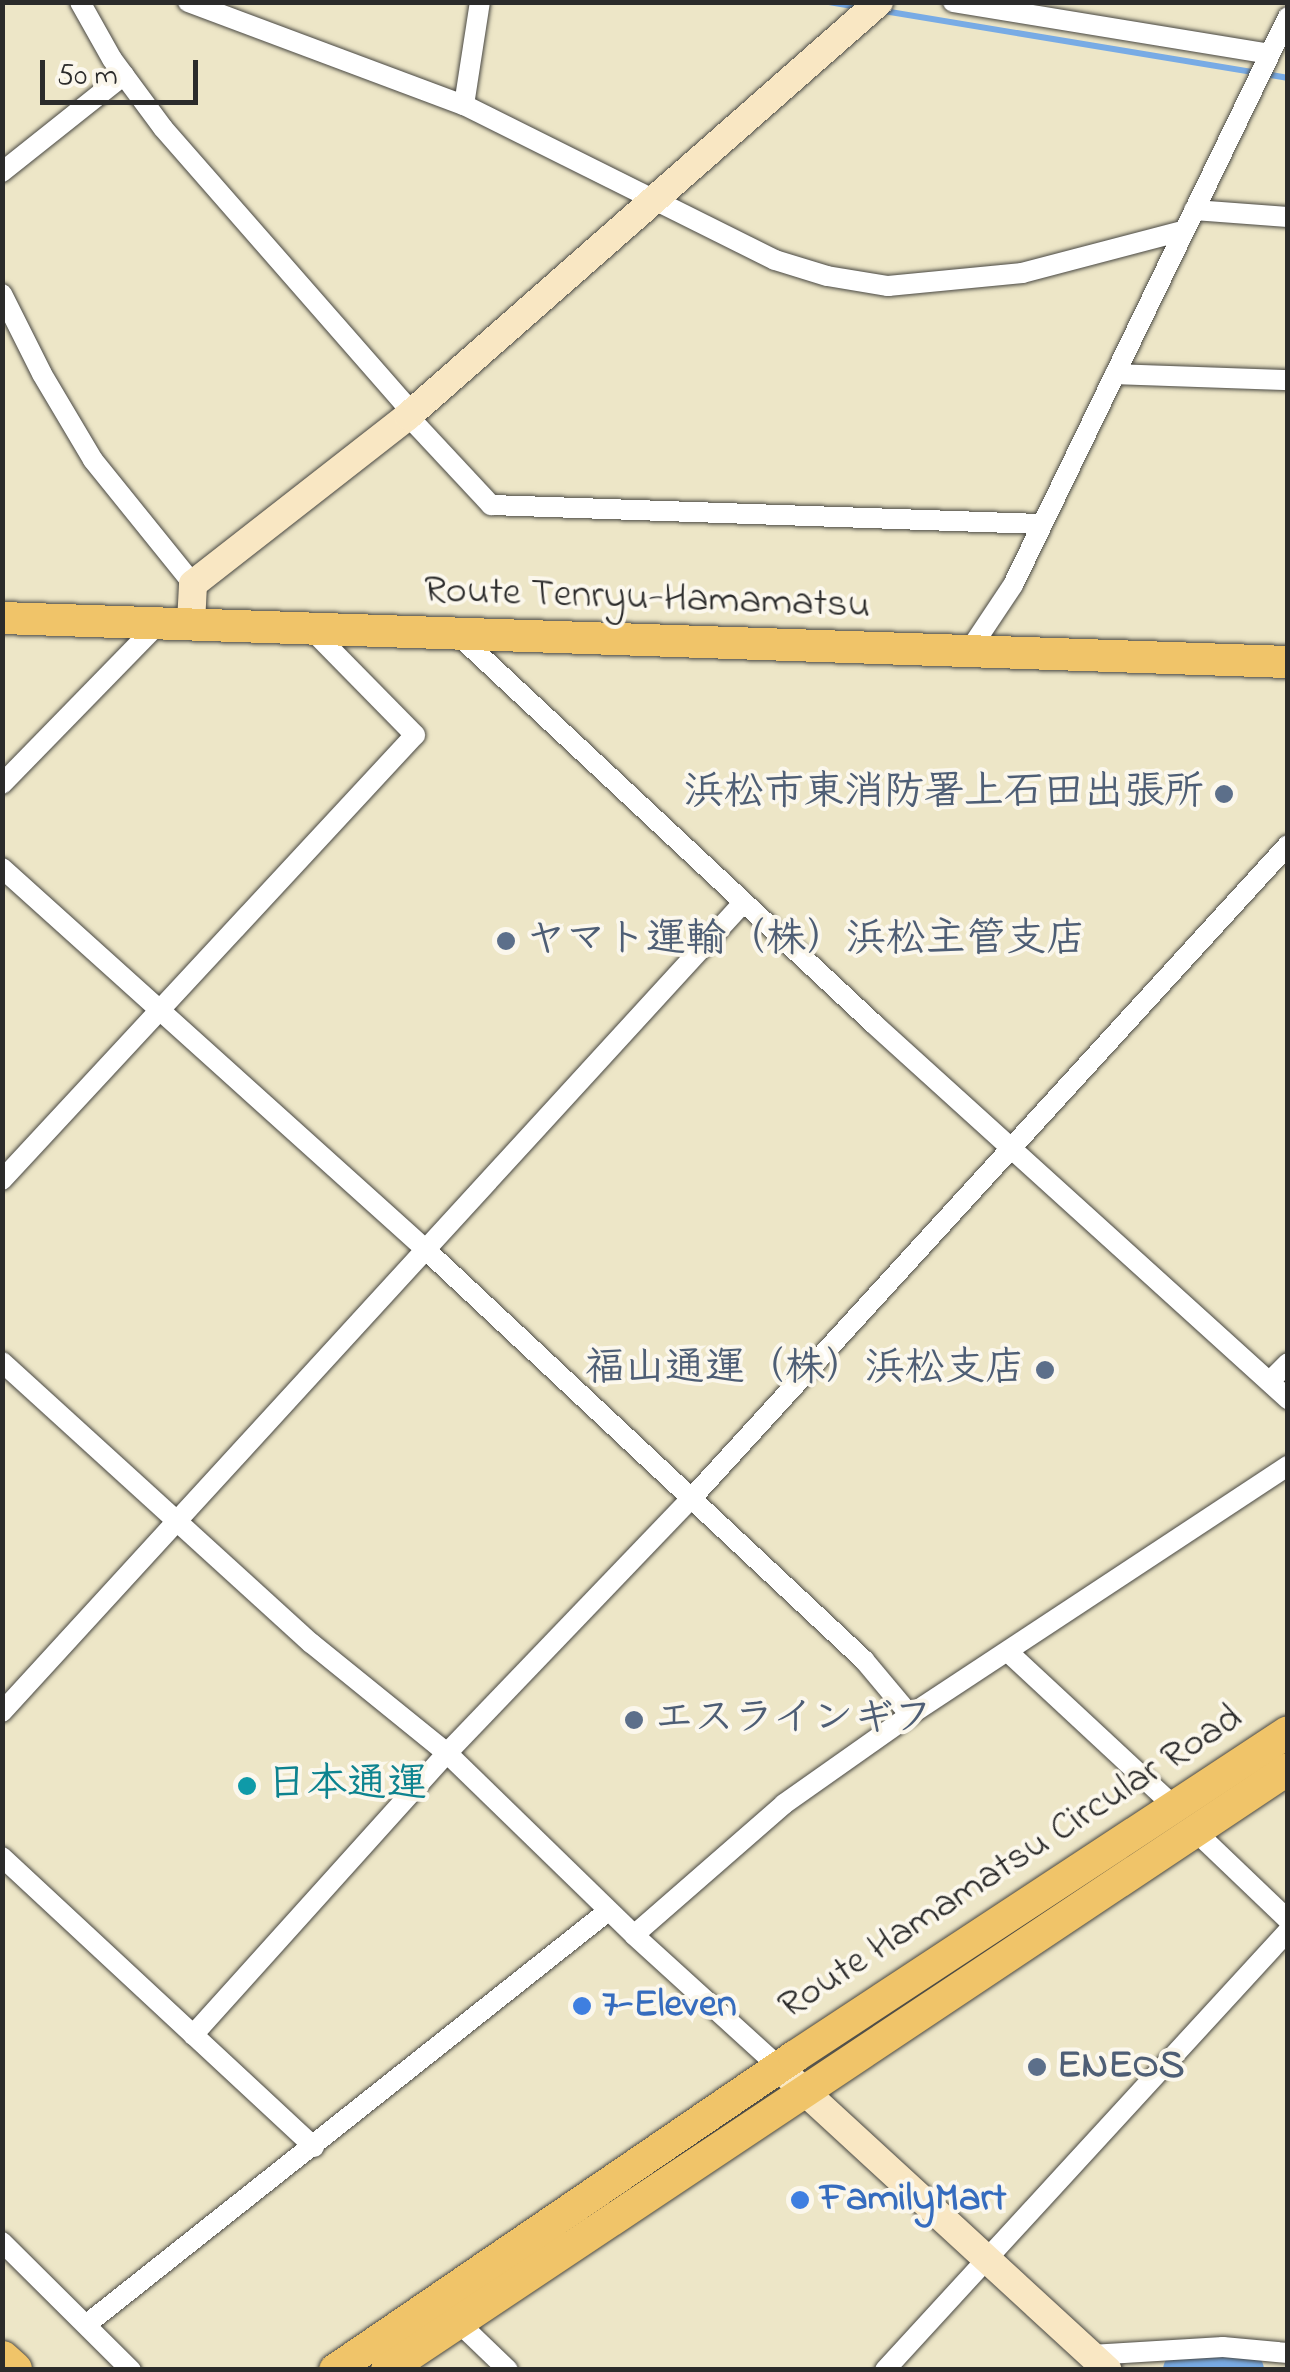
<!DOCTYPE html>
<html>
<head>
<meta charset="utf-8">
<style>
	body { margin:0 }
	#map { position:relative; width:1290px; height:2372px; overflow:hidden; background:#ede6c7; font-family:"Indie Flower","Klee One",sans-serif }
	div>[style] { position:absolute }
	.stream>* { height:6px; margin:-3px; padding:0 3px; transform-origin:3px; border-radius:3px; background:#78abe5 }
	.river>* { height:38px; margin:-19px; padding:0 19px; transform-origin:19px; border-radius:19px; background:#78abe5 }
	.roads { filter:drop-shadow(0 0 2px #484742) drop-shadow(0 0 2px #484742) }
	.street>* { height:20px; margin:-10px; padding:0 10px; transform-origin:10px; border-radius:10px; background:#fff }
	.secondary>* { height:28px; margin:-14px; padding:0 14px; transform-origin:14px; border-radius:14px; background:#f9e7c3 }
	.primary>* { height:32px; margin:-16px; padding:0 16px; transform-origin:16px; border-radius:16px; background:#f0c469 }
	.highway>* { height:38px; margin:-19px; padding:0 19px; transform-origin:19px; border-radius:19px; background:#f0c469 }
	.dots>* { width:28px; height:28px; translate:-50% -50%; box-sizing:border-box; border:5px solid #fbf7ec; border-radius:50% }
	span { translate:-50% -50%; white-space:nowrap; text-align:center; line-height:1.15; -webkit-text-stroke:8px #fbf7ec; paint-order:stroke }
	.street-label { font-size:40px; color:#2b2b2b }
	.service-label { font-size:40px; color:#4e5e75; font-weight:700 }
	.right { translate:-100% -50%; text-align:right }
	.left { translate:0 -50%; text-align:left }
	.culture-label { font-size:40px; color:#0d838f; font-weight:700 }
	.shop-label { font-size:40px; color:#366cbe; font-weight:700 }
	.frame { position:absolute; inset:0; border:5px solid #2b2b2b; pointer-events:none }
	.scale { position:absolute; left:40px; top:60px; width:158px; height:45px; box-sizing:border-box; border:5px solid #2b2b2b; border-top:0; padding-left:12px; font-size:30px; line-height:35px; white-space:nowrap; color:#2b2b2b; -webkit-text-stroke:8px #fbf7ec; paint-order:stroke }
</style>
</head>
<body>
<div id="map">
	<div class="stream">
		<i style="left:829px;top:2px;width:28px;rotate:10deg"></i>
		<i style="left:884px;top:11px;width:410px;rotate:9.4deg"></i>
	</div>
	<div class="river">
		<i style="left:1182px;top:2370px;width:63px"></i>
	</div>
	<div class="roads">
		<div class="street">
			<i style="left:80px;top:2px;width:65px;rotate:60.7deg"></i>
			<i style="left:112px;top:59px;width:86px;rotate:53.5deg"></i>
			<i style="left:163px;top:128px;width:366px;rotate:48.8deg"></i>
			<i style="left:404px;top:403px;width:14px;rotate:73deg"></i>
			<i style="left:408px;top:416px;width:122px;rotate:47deg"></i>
			<i style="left:491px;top:505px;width:550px;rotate:1.98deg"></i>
			<i style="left:188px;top:2px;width:295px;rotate:20.5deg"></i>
			<i style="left:464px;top:105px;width:347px;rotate:26.5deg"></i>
			<i style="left:775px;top:260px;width:54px;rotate:17.1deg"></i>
			<i style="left:827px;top:276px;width:62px;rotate:9.3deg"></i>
			<i style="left:888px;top:286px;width:135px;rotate:-5.5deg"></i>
			<i style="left:1022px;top:273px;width:165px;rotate:-14.7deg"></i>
			<i style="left:953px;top:2px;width:320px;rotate:9.3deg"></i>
			<i style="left:464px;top:105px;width:104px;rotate:-81.2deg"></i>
			<i style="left:2px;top:172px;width:156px;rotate:-38.5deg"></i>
			<i style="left:1194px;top:210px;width:94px;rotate:4.3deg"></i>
			<i style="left:2px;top:294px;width:89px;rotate:63.4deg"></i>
			<i style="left:42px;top:374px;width:100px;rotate:59.3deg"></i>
			<i style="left:93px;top:460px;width:159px;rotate:51.1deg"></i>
			<i style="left:1115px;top:374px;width:173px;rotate:2deg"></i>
			<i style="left:457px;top:634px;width:571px;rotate:43.08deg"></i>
			<i style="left:874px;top:1024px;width:559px;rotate:42.17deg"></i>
			<i style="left:967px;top:654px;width:83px;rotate:-56.3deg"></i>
			<i style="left:1013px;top:585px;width:631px;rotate:-64.17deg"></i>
			<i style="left:2px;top:784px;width:225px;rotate:-45.7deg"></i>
			<i style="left:2px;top:868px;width:568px;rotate:42deg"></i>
			<i style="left:424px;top:1248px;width:603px;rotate:43.12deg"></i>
			<i style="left:864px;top:1660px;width:72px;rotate:50.1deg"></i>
			<i style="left:2px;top:1180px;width:607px;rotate:-47.14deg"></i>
			<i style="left:415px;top:735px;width:148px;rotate:-134.5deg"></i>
			<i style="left:2px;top:1362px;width:418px;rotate:42.3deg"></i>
			<i style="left:311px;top:1643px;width:175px;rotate:39deg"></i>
			<i style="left:447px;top:1753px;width:261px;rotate:44.2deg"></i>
			<i style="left:1270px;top:1381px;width:25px;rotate:-45deg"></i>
			<i style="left:1008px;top:1652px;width:229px;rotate:42.9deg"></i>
			<i style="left:2px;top:1712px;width:1097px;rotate:-47.51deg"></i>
			<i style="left:1195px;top:1831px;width:129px;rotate:43.7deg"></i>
			<i style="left:2px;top:1857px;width:426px;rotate:42.9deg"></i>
			<i style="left:193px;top:2035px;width:380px;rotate:-48deg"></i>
			<i style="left:447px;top:1753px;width:349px;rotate:-46.2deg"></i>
			<i style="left:689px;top:1501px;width:888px;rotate:-47.6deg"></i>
			<i style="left:779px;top:2067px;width:196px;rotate:-137.7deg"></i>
			<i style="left:634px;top:1935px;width:199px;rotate:-41.1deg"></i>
			<i style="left:784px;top:1804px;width:154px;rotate:-35.2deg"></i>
			<i style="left:910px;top:1715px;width:453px;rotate:-33.4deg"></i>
			<i style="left:2px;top:2242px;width:182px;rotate:44.8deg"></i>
			<i style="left:458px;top:2322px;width:69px;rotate:43.8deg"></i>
			<i style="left:87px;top:2324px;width:665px;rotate:-38.4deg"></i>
			<i style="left:1091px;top:2355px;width:132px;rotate:-3.5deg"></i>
			<i style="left:1223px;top:2347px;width:65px;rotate:5.3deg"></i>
			<i style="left:885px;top:2370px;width:596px;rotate:-47.45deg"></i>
		</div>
		<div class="secondary">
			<i style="left:191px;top:623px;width:39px;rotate:-87deg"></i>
			<i style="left:193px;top:584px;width:273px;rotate:-38deg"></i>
			<i style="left:408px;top:416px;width:627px;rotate:-41.31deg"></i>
			<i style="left:791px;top:2079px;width:430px;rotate:42.6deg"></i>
		</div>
		<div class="primary">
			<i style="left:2px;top:618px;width:1287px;rotate:1.96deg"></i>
			<i style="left:335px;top:2370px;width:556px;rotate:-34.29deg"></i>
			<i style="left:794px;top:2057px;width:591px;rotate:-33.34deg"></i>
			<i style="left:387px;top:2370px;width:1083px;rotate:-33.7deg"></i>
		</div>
		<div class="highway">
			<i style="left:2px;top:2360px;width:15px;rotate:42deg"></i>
		</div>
	</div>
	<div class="dots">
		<i style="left:1224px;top:794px;background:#5c6f8a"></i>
		<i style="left:506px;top:941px;background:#5c6f8a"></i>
		<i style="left:1045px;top:1370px;background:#5c6f8a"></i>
		<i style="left:634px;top:1720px;background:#5c6f8a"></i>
		<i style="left:247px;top:1786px;background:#0f9aa8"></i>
		<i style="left:582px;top:2006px;background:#3f7fe0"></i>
		<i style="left:1037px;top:2067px;background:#5c6f8a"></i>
		<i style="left:800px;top:2200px;background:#3f7fe0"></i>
	</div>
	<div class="street-label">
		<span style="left:647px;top:599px;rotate:2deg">Route Tenryu-Hamamatsu</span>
		<span style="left:1011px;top:1863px;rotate:-33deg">Route Hamamatsu Circular Road</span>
	</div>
	<div class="service-label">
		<span class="right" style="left:1204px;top:794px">浜松市東消防署上石田出張所</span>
		<span class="left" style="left:526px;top:941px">ヤマト運輸（株）浜松主管支店</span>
		<span class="right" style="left:1025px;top:1370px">福山通運（株）浜松支店</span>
		<span class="left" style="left:654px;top:1720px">エスラインギフ</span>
		<span class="left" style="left:1057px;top:2067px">ENEOS</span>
	</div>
	<div class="culture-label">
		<span class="left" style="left:267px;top:1786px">日本通運</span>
	</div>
	<div class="shop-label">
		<span class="left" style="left:602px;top:2006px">7-Eleven</span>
		<span class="left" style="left:820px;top:2200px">FamilyMart</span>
	</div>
	<div class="frame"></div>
	<div class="scale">50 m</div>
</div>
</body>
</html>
